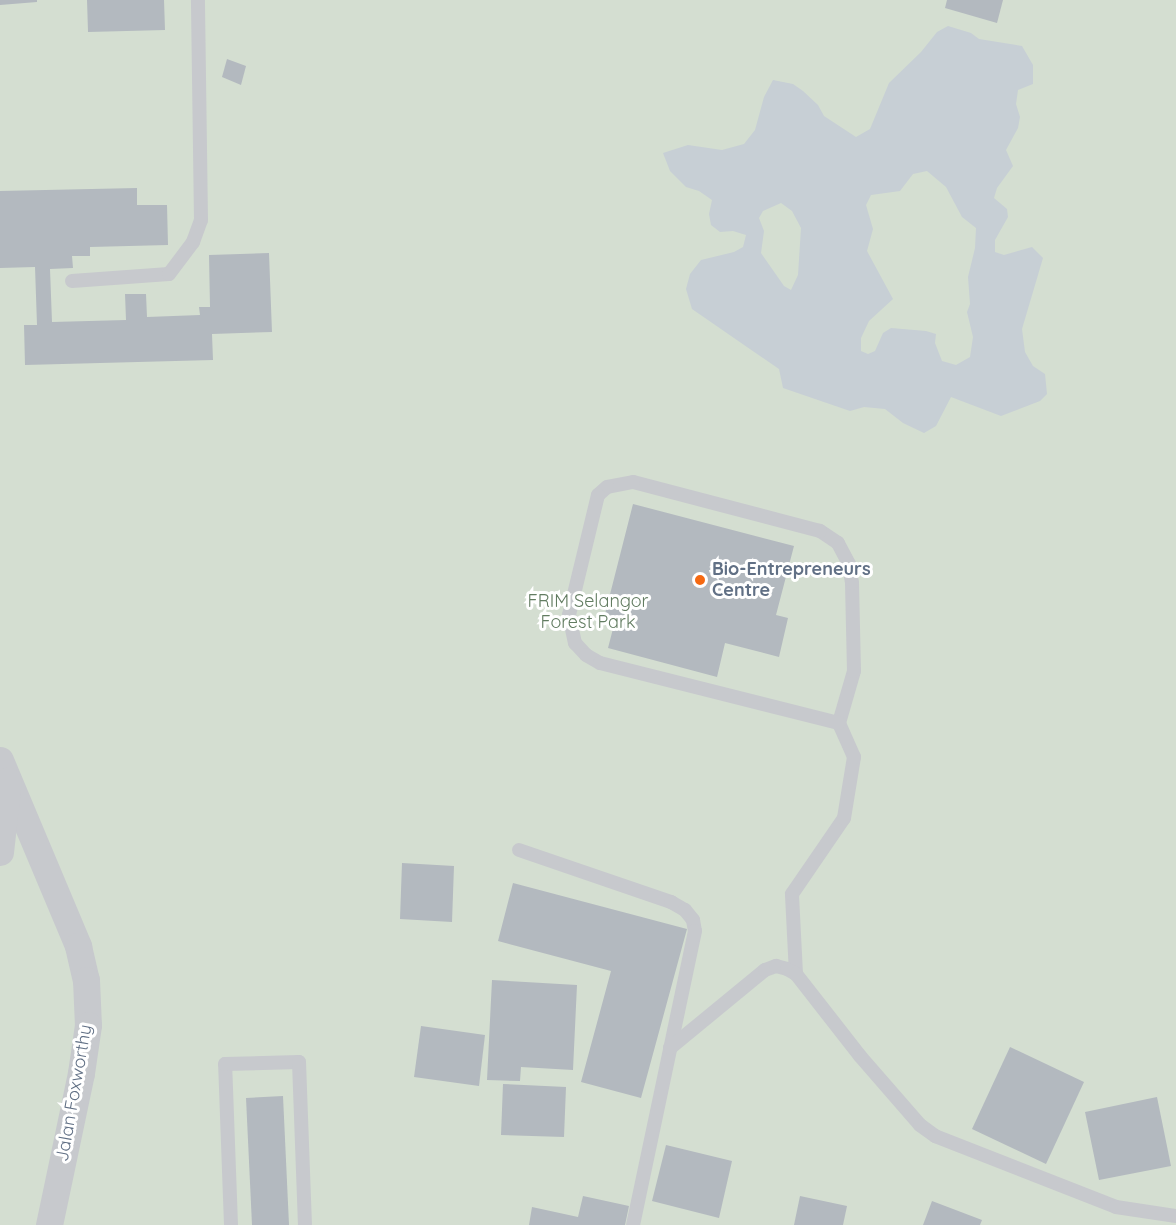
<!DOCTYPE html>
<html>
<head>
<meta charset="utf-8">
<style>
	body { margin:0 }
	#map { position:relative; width:1176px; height:1225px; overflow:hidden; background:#f5f5f1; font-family:Quicksand,sans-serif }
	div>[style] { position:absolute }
	.green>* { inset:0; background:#d4ded1 }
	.water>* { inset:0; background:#c7cfd5 }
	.building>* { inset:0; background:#b3b9bf }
	.lane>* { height:14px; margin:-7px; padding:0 7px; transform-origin:7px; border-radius:7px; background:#c7c9cd }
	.street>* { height:27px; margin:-13.5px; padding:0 13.5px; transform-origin:13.5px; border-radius:13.5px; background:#c7c9cd }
	.dots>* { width:16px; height:16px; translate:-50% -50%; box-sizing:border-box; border:3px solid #fff; border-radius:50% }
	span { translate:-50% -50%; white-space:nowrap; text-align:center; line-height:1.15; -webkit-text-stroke:6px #fff; paint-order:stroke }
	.poi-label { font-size:18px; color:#617085; font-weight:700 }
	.left { translate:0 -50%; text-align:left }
	.park-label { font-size:18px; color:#627c61 }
	.street-label { font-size:18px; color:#617085 }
</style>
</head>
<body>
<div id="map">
	<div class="green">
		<i style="clip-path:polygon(0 0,1176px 0,1176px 1225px,0 1225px)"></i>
	</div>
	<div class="water">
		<i style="clip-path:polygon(evenodd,948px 26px,971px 33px,979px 39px,1022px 46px,1033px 65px,1033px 84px,1018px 90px,1016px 104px,1020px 117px,1018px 128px,1006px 150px,1013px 166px,997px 188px,994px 198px,1007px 209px,1008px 217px,995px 240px,995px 252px,1004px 255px,1032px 247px,1043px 258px,1022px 329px,1025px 352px,1033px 366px,1045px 374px,1047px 394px,1040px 401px,1001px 416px,951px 397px,936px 426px,924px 433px,903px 423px,885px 409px,864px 407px,850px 411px,783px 388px,779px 369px,692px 309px,686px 289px,690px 274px,701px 260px,734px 252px,743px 247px,746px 235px,733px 231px,720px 232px,711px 225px,709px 214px,712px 200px,699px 191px,686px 187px,670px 171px,663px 153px,688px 145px,722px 150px,744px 144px,755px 130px,764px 97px,773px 80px,793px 84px,803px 91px,818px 105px,824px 116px,856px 137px,870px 129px,889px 83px,921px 52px,937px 32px,948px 26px,927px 171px,946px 187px,962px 217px,976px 228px,975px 248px,968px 277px,970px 304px,967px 312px,973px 337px,970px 357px,956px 365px,942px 361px,935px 343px,936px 334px,926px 331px,891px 328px,883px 333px,875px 351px,868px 354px,861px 351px,861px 338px,869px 321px,893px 299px,867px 251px,873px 229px,866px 205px,871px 195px,900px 191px,913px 174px,927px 171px,948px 26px,781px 203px,792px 211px,801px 228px,798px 275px,791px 290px,784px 286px,761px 253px,764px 231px,759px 218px,763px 211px,781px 203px)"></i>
	</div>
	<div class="building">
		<i style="clip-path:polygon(0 0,37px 0,37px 2px,0 5px)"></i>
		<i style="clip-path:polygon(87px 0,164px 0,165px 30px,88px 32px)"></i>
		<i style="clip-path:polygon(947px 0,1003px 0,997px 23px,945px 8px)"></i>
		<i style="clip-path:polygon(227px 59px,246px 66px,241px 85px,222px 77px)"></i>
		<i style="clip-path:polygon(137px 188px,137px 205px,167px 205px,168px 245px,90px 247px,90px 256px,72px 256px,73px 268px,50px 269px,52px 322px,126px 320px,125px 294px,146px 294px,147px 317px,200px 315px,199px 307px,210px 307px,209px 255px,269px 253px,272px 332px,212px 334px,213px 360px,25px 365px,24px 325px,37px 325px,35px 267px,0 268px,0 191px)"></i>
		<i style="clip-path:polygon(633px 504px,794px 546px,776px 615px,788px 618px,779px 657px,725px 643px,717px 677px,608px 648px,616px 617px,605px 614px)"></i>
		<i style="clip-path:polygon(402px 863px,454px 866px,452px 922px,400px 919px)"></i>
		<i style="clip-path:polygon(513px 883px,687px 929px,641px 1098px,581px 1082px,611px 971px,498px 941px)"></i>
		<i style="clip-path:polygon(492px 980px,577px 985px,573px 1070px,521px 1067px,520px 1081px,487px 1080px)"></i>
		<i style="clip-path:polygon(421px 1026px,485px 1035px,479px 1086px,414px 1077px)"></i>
		<i style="clip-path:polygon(1010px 1047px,1084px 1082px,1046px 1164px,972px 1129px)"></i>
		<i style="clip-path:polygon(503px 1084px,566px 1087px,564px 1137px,501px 1135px)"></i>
		<i style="clip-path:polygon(283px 1096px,289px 1225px,252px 1225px,246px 1098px)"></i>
		<i style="clip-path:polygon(1157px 1097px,1171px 1166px,1099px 1180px,1085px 1112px)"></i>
		<i style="clip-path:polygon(666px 1145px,732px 1161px,719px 1218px,652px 1201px)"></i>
		<i style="clip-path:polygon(583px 1196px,629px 1206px,625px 1225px,529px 1225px,532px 1207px,578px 1217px)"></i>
		<i style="clip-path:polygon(800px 1196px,847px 1206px,843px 1225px,794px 1225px)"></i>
		<i style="clip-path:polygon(932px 1201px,982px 1220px,980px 1225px,923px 1225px)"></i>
	</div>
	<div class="lane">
		<i style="left:72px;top:281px;width:97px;rotate:-4.1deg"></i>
		<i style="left:169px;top:274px;width:40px;rotate:-53deg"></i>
		<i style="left:193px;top:242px;width:23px;rotate:-70deg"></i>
		<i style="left:201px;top:220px;width:220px;rotate:-90.8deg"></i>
		<i style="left:519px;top:850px;width:161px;rotate:18.9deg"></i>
		<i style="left:671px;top:902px;width:16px;rotate:30deg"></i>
		<i style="left:685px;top:910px;width:13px;rotate:51deg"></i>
		<i style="left:693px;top:920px;width:11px;rotate:80deg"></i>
		<i style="left:695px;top:931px;width:300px;rotate:101.9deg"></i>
		<i style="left:796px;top:974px;width:80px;rotate:-92.9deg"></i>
		<i style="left:792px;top:894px;width:92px;rotate:-55.6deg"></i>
		<i style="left:844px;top:818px;width:62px;rotate:-80.7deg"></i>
		<i style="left:854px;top:757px;width:37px;rotate:-114deg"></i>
		<i style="left:839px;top:723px;width:54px;rotate:-73.9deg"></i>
		<i style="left:854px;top:671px;width:88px;rotate:-91.3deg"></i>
		<i style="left:852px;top:583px;width:19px;rotate:-99deg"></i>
		<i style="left:849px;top:564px;width:24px;rotate:-118deg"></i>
		<i style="left:838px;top:543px;width:22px;rotate:-146deg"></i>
		<i style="left:820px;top:531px;width:193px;rotate:-165.3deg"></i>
		<i style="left:633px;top:482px;width:26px;rotate:169deg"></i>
		<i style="left:607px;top:487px;width:12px;rotate:138deg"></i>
		<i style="left:598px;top:495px;width:123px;rotate:103.6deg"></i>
		<i style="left:569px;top:615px;width:29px;rotate:78deg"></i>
		<i style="left:575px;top:643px;width:16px;rotate:47deg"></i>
		<i style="left:586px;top:655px;width:16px;rotate:30deg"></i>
		<i style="left:600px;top:663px;width:246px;rotate:14.1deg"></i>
		<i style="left:670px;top:1048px;width:123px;rotate:-39.4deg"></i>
		<i style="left:765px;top:970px;width:12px;rotate:-20deg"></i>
		<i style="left:776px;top:966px;width:11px;rotate:15deg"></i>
		<i style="left:787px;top:969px;width:10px;rotate:29deg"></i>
		<i style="left:796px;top:974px;width:104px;rotate:52deg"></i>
		<i style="left:860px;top:1056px;width:91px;rotate:49deg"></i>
		<i style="left:920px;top:1125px;width:19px;rotate:36deg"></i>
		<i style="left:935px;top:1136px;width:194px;rotate:21.4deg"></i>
		<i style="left:1116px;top:1207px;width:61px;rotate:8.5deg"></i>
		<i style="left:231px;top:1225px;width:161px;rotate:-92.1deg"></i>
		<i style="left:225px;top:1064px;width:74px;rotate:-1.5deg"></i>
		<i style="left:299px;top:1062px;width:163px;rotate:87.9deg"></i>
	</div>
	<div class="street">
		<i style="left:0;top:760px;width:202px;rotate:67.2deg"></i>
		<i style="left:78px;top:946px;width:35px;rotate:77deg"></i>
		<i style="left:86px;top:980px;width:45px;rotate:87.5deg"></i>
		<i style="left:88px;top:1025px;width:49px;rotate:98.3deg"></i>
		<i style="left:81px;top:1073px;width:155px;rotate:101.9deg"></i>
		<i style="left:0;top:852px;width:72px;rotate:-83.7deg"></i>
	</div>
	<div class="dots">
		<i style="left:700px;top:580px;background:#f56912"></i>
	</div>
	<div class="poi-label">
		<span class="left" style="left:712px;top:580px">Bio-Entrepreneurs<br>Centre</span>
	</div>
	<div class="park-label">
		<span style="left:588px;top:612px">FRIM Selangor<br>Forest Park</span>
	</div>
	<div class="street-label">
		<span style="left:74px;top:1093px;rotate:-80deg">Jalan Foxworthy</span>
	</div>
</div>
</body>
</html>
